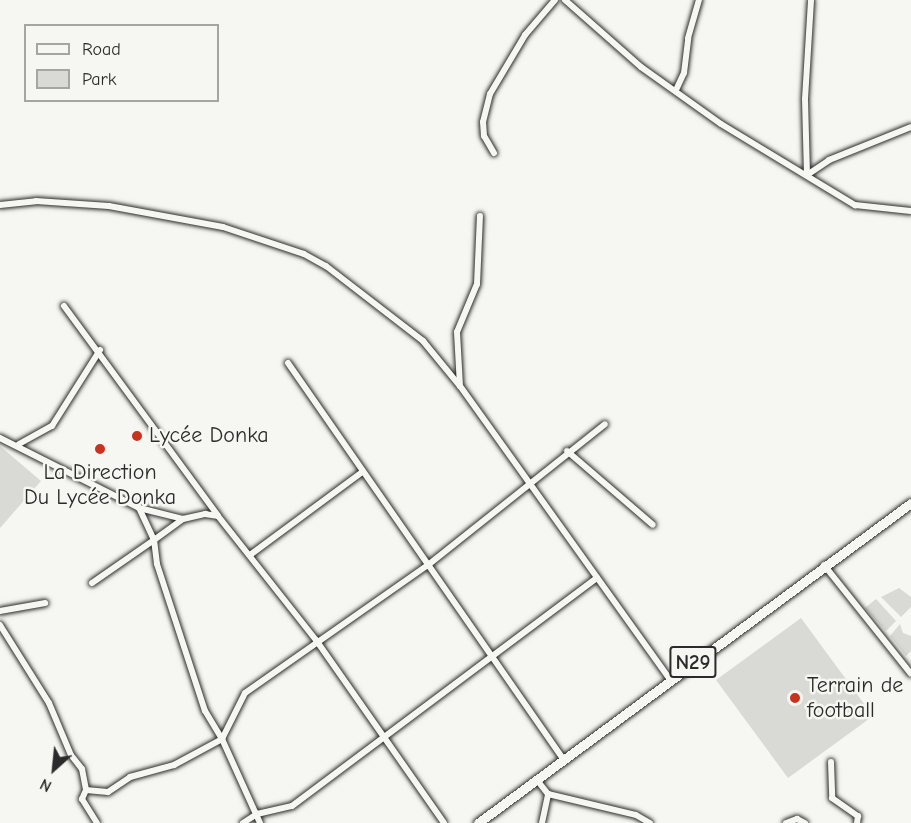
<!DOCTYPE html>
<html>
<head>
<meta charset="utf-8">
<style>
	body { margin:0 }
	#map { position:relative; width:911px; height:823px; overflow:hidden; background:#f6f6f2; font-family:"Comic Neue",sans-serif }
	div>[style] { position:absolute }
	.green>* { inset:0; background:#d9d9d5 }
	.roads { filter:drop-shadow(0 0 2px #2b2b2b) drop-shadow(0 0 2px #2b2b2b) }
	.street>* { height:6px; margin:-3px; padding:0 3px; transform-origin:3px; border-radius:3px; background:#f6f6f2 }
	.primary>* { height:9px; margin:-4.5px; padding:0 4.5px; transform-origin:4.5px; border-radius:4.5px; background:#f6f6f2 }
	.dots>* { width:16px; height:16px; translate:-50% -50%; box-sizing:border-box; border:3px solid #f6f6f2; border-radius:50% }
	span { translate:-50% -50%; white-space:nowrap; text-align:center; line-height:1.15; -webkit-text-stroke:5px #f6f6f2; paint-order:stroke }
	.shield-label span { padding:2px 4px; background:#f6f6f2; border:2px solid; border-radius:4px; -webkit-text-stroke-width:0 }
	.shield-label { font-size:21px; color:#2b2b2b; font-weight:700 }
	.poi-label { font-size:22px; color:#2b2b2b }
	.left { translate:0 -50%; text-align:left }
	.legend { position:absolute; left:24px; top:24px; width:195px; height:78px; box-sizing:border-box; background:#f6f6f2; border:2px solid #a5a5a2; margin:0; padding:8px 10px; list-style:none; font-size:18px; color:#2b2b2b }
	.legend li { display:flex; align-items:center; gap:12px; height:30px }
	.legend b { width:30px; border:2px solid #a5a5a2 }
	.north { position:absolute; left:24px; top:739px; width:60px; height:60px; -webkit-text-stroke:4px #f6f6f2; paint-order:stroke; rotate:207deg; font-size:16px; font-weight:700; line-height:24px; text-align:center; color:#2b2b2b }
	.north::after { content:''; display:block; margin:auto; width:21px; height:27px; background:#2b2b2b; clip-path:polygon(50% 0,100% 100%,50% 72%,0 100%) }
</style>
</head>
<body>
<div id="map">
	<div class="green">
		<i style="clip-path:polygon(0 446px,41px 481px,0 528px)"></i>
		<i style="clip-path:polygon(899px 588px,911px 597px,911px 607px,901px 617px,881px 597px)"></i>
		<i style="clip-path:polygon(876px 599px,896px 621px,886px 631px,865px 608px)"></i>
		<i style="clip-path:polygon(801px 618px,873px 716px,788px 778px,716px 680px)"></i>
		<i style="clip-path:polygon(900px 624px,903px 633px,911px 636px,911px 651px,906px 656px,890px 636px)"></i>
	</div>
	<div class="roads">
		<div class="street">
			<i style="left:565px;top:0;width:101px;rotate:41.4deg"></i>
			<i style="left:641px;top:67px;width:98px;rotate:35.5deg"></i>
			<i style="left:721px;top:124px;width:157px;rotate:31.2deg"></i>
			<i style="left:855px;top:205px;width:56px;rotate:6.1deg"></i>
			<i style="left:676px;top:90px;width:19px;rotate:-65deg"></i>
			<i style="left:684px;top:73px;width:35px;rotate:-83deg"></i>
			<i style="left:688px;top:38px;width:40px;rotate:-74deg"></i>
			<i style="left:494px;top:153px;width:20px;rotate:-120deg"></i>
			<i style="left:484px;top:136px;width:14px;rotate:-94deg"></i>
			<i style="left:483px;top:122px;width:29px;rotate:-76deg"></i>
			<i style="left:490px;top:94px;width:69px;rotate:-59.3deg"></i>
			<i style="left:525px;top:35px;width:46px;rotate:-49.4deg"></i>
			<i style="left:807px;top:175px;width:76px;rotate:-91.5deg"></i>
			<i style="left:805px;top:99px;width:99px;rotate:-86.5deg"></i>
			<i style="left:807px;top:175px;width:27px;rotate:-34deg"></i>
			<i style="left:829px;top:160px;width:88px;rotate:-21.9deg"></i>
			<i style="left:0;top:205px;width:36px;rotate:-6deg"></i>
			<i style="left:36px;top:201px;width:73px;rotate:3.9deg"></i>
			<i style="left:109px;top:206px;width:116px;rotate:10.4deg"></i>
			<i style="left:223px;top:227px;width:85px;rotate:18.4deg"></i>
			<i style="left:304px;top:254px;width:25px;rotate:29deg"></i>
			<i style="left:326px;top:266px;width:123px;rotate:37.7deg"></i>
			<i style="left:423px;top:341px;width:58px;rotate:50.6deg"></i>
			<i style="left:460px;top:386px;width:360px;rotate:54.4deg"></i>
			<i style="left:64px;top:306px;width:260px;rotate:53.7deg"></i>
			<i style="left:218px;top:516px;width:158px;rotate:51.7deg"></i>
			<i style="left:316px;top:640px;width:223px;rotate:55deg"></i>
			<i style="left:288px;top:363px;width:484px;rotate:55.2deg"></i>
			<i style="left:460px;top:386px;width:54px;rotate:-93.2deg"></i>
			<i style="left:457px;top:332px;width:52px;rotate:-67.4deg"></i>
			<i style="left:477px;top:284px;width:68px;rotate:-87.5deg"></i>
			<i style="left:0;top:438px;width:156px;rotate:26.7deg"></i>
			<i style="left:139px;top:508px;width:45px;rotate:14deg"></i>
			<i style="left:183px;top:519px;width:23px;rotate:-13deg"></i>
			<i style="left:205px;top:514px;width:12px;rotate:9deg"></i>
			<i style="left:19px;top:444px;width:38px;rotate:-29deg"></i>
			<i style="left:52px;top:426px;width:90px;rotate:-57.7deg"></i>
			<i style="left:567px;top:451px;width:113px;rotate:40.7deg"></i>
			<i style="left:250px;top:555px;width:139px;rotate:-36.5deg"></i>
			<i style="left:824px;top:565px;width:139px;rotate:51.4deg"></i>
			<i style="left:92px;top:583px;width:75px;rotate:-34.7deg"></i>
			<i style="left:154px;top:540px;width:35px;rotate:-115deg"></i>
			<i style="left:0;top:611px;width:46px;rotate:-10.1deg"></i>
			<i style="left:0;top:625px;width:92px;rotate:57.9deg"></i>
			<i style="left:49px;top:703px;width:56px;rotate:67.1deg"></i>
			<i style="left:71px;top:755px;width:18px;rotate:52deg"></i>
			<i style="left:82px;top:769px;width:21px;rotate:79deg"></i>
			<i style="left:86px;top:790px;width:10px;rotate:114deg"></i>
			<i style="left:82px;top:799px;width:28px;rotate:58deg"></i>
			<i style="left:831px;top:762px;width:36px;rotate:88deg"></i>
			<i style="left:832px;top:798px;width:32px;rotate:35deg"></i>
			<i style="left:858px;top:816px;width:7px;rotate:98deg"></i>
			<i style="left:537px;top:780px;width:18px;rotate:52deg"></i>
			<i style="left:548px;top:794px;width:90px;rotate:13.4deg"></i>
			<i style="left:636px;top:815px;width:16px;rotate:30deg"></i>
			<i style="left:86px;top:790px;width:22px;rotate:5deg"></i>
			<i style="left:108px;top:792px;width:27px;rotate:-34deg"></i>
			<i style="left:130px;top:777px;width:46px;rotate:-15.3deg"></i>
			<i style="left:174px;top:765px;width:55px;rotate:-28.4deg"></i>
			<i style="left:222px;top:739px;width:33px;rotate:-121deg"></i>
			<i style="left:205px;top:711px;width:155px;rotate:-108.1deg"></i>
			<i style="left:157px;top:564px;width:24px;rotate:-97deg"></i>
			<i style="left:154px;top:540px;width:36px;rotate:-36deg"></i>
			<i style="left:243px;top:823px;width:17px;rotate:-33deg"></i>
			<i style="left:257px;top:814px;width:36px;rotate:-13deg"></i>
			<i style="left:292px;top:806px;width:381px;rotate:-36.8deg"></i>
			<i style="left:260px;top:823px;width:92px;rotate:-114.3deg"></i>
			<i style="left:222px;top:739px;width:51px;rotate:-63.4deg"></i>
			<i style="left:245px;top:693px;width:223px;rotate:-35deg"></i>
			<i style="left:428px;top:565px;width:226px;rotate:-38.5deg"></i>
			<i style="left:542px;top:823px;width:30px;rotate:-78deg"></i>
			<i style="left:786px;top:823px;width:12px;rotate:-20deg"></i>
			<i style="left:797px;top:819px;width:9px;rotate:27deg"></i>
		</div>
		<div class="primary">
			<i style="left:478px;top:823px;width:538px;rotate:-36.47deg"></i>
		</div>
	</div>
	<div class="dots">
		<i style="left:137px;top:436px;background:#c8321e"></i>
		<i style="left:100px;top:449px;background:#c8321e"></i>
		<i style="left:795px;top:698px;background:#c8321e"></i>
	</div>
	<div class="shield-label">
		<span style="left:693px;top:662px">N29</span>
	</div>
	<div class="poi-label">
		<span class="left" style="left:149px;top:436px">Lycée Donka</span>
		<span style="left:100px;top:485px">La Direction<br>Du Lycée Donka</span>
		<span class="left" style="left:807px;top:698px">Terrain de<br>football</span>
	</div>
	<ul class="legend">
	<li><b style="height:8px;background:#f6f6f2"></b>Road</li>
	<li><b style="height:16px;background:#d9d9d5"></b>Park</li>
	</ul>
	<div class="north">N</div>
</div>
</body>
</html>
